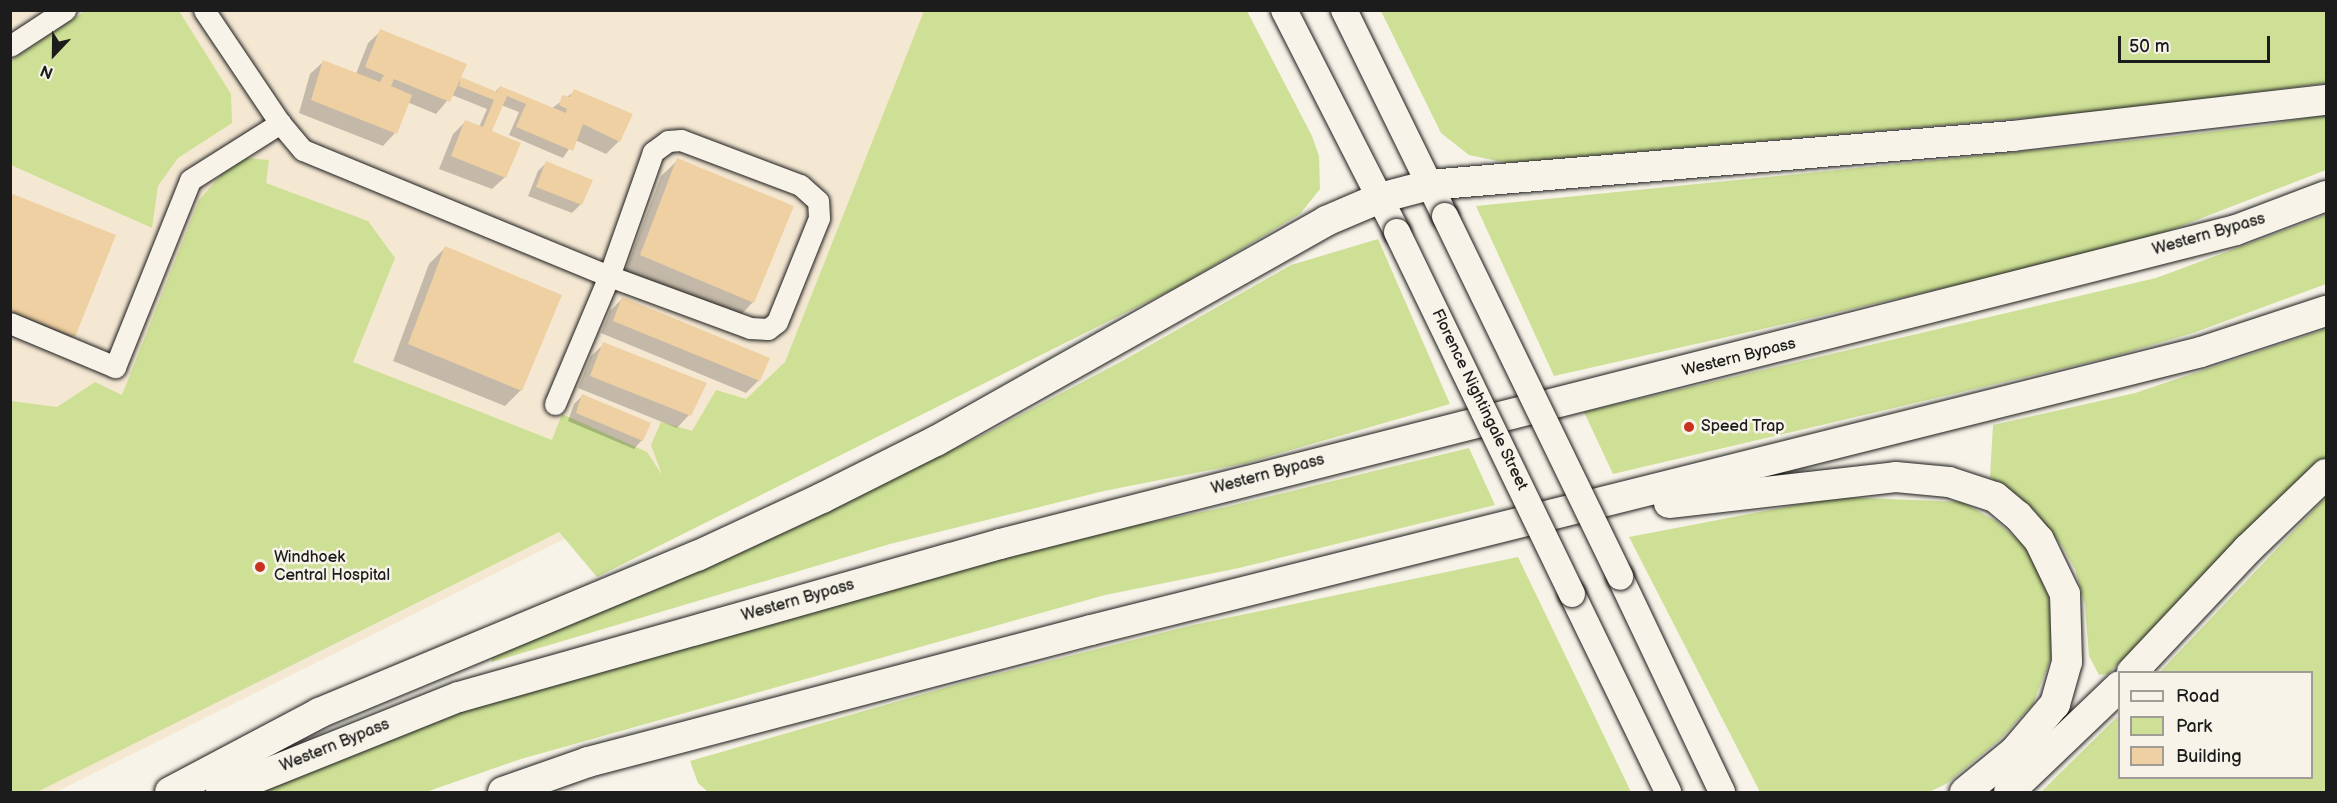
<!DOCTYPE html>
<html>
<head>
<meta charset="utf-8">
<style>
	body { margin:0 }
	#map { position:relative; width:2337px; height:803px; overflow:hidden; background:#f7f3e8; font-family:"Balsamiq Sans",sans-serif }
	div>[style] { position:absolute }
	.built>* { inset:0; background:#f5e8d3 }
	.green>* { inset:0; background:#cde095 }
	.shadow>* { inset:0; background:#0003 }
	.building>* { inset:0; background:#efd0a2 }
	.roads { filter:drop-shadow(0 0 2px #1c1c1c) drop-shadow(0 0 2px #1c1c1c) }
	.minor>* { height:21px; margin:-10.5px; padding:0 10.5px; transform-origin:10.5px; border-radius:10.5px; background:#f7f3e8 }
	.major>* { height:26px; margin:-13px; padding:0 13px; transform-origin:13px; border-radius:13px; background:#f7f3e8 }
	.highway>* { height:30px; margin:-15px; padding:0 15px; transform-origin:15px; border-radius:15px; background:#f7f3e8 }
	.bridges { filter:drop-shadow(0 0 2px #1c1c1c) drop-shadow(0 0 2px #1c1c1c) }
	.major-bridge>* { height:26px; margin:-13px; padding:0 13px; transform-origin:13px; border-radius:13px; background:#f7f3e8 }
	.dots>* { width:16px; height:16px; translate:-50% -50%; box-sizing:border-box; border:3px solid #f7f3e8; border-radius:50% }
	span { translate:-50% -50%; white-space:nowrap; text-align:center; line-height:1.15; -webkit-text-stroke:5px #f7f3e8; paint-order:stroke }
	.street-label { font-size:16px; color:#1c1c1c }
	.poi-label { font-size:16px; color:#1c1c1c }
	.left { translate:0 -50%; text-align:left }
	.frame { position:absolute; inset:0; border:12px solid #1c1c1c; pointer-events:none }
	.legend { position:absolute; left:2118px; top:671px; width:195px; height:108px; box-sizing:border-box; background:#f7f3e8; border:2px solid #9f9d96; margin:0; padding:8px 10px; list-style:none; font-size:18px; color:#1c1c1c }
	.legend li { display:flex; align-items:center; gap:12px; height:30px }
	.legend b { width:30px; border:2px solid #9f9d96 }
	.north { position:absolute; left:24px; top:24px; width:60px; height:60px; -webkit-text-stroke:4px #f7f3e8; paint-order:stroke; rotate:202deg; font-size:16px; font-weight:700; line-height:24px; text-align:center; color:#1c1c1c }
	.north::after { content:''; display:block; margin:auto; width:21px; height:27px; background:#1c1c1c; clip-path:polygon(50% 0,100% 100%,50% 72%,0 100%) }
	.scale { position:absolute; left:2118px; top:36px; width:152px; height:27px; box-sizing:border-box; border:3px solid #1c1c1c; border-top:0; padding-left:8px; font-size:18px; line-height:21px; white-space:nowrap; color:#1c1c1c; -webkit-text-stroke:4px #f7f3e8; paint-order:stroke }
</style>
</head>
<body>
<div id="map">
	<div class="built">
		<i style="clip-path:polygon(10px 11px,939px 11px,963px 341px,56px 792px,11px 792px)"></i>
	</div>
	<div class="green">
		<i style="clip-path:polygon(85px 11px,179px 11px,231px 94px,232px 123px,178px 158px,158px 186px,152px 228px,11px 165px,11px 61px)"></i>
		<i style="clip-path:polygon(924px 11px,1247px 11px,1312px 136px,1319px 156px,1320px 189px,1300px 214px,1179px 286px,597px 577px,559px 532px,37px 792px,11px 792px,11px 401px,57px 407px,95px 382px,122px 395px,199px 200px,227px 168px,246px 158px,269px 160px,266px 183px,368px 221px,395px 258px,353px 362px,552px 440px,562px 414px,647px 452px,662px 475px,651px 445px,661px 422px,692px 431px,716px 390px,746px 399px,785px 362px)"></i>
		<i style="clip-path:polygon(1381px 11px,2326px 11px,2326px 83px,2117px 110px,1507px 163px,1469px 155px,1441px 133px)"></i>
		<i style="clip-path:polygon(2326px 114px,2326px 170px,2155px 236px,2019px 271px,1554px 376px,1476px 206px,2158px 138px,2268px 125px)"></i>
		<i style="clip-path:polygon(2326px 215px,2326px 284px,2193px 333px,2111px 357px,1613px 474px,1584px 412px,2156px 278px)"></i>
		<i style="clip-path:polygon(1378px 239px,1450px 404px,1246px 463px,1104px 491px,890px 544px,492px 662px,491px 650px,822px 511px,979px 437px,1124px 360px,1291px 265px)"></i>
		<i style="clip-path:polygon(2326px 329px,2326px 459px,2108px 674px,2099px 675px,2089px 656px,2085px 605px,2075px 569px,2062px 546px,2036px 512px,1990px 477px,1993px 425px,2135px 393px)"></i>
		<i style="clip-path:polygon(1469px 448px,1495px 505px,1239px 568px,1105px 595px,521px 759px,426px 792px,254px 792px,432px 720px,1061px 540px,1217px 509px)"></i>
		<i style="clip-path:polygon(1838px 497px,1962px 502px,1996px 521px,2022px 544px,2041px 572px,2054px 616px,2052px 655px,2033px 704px,1999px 740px,1946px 784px,1929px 792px,1760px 792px,1629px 537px)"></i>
		<i style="clip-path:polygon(2326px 497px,2326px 792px,2041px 792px,2119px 715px,2120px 778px,2312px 778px,2312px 672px,2160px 672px)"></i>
		<i style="clip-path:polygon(1518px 557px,1631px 792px,708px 792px,698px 783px,690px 761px,965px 682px,1193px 625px)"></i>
	</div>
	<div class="shadow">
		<i style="clip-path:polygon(381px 31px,459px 78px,495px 92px,500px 87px,551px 109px,575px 91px,619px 141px,606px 154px,575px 140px,563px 158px,509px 135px,519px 112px,501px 105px,490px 132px,505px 177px,492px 189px,439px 169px,453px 134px,465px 122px,479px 127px,487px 109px,452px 95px,436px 114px,407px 102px,395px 133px,383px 146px,299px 113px,310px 74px,323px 62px,356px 74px,368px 43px)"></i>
		<i style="clip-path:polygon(678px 160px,753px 302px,737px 319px,625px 272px,661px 176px)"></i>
		<i style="clip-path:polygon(546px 163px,581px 204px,572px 213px,528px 196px,538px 171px)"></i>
		<i style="clip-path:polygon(10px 195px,73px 336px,57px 353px,10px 334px)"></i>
		<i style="clip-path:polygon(445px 248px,521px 390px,505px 406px,393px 361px,429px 264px)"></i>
		<i style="clip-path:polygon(623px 298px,759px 380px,746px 393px,601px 333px,610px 311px)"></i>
		<i style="clip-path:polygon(604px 344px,705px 384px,689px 415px,677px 428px,578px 388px,591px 356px)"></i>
		<i style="clip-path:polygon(582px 396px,642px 440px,634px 449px,568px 421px,574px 404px)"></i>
	</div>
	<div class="building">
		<i style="clip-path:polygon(380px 29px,467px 64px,450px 102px,394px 79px,391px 86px,412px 95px,397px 134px,311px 100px,323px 60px,380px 82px,384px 75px,365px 67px)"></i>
		<i style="clip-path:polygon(461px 77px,497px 92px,500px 86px,566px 113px,567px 109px,559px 105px,562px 95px,570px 97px,574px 89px,633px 114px,620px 142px,583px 124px,573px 151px,516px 127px,526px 104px,507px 96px,492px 131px,521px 143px,506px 178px,451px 156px,465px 120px,483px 127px,494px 100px,459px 86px)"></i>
		<i style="clip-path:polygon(677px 158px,794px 206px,754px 303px,640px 255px)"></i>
		<i style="clip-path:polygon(546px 161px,593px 180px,582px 205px,536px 187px)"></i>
		<i style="clip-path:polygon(10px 193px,116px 235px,75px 337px,10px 311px)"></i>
		<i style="clip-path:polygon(445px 246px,562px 295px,522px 391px,408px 344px)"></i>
		<i style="clip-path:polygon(622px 297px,770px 358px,760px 381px,613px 321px)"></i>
		<i style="clip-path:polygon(603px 342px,707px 383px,691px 416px,590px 376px)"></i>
		<i style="clip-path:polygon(582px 394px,651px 423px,643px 441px,576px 413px)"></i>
	</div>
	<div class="roads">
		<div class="minor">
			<i style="left:204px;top:10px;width:136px;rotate:56.1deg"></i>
			<i style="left:10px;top:46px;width:66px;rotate:-33.2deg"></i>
			<i style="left:10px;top:323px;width:114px;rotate:22.7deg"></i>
			<i style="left:115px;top:367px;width:201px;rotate:-68.1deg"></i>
			<i style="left:190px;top:180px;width:107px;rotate:-32.3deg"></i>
			<i style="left:280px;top:123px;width:35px;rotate:50deg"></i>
			<i style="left:303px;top:150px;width:331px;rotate:22.4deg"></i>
			<i style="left:609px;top:276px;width:150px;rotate:20.2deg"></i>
			<i style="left:750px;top:328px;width:18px;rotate:3deg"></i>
			<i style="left:768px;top:329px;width:11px;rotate:-38deg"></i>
			<i style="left:777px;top:322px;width:112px;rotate:-68deg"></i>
			<i style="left:819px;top:218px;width:17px;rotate:-93deg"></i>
			<i style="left:818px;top:201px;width:24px;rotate:-138deg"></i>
			<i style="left:800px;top:185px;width:127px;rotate:-159.3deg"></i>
			<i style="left:681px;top:140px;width:13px;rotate:176deg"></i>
			<i style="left:668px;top:141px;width:19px;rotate:144deg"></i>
			<i style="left:653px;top:152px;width:132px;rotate:109.5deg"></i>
			<i style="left:609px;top:276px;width:139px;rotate:112.9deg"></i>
		</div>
		<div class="major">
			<i style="left:1284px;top:10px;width:249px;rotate:63deg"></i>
			<i style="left:1344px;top:10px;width:229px;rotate:63.9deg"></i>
			<i style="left:1620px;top:577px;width:238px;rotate:64.6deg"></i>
			<i style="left:1572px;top:594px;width:220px;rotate:64.1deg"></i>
		</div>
		<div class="highway">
			<i style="left:1669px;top:503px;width:228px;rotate:-6.5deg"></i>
			<i style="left:1896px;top:477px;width:53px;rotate:5.4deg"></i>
			<i style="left:1949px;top:482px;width:48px;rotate:18.1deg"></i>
			<i style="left:1995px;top:497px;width:30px;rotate:40deg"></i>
			<i style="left:2018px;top:516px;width:32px;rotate:49deg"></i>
			<i style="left:2039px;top:540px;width:60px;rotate:64.3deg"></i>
			<i style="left:2065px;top:594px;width:68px;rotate:88.3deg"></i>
			<i style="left:2067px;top:662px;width:44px;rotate:105.9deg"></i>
			<i style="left:2055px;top:704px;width:62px;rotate:130.4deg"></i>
			<i style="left:2015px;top:751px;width:65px;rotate:140.6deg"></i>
			<i style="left:2132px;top:672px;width:169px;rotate:-46.7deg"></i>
			<i style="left:2248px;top:549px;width:108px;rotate:-43.9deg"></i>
			<i style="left:170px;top:792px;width:169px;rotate:-27.9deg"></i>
			<i style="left:319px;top:713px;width:409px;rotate:-22.6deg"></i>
			<i style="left:697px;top:556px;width:138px;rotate:-24.9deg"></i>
			<i style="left:822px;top:498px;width:127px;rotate:-26.6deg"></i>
			<i style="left:936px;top:441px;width:448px;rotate:-29.4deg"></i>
			<i style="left:1326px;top:221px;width:59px;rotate:-23.1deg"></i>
			<i style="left:1380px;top:198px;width:51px;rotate:-14.9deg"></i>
			<i style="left:1429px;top:185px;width:586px;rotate:-4.8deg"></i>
			<i style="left:2013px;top:136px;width:315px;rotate:-6.6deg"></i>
			<i style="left:221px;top:792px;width:256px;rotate:-21.8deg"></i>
			<i style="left:459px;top:697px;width:562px;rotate:-15.79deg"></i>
			<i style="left:1000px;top:544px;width:1275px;rotate:-14.25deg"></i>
			<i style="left:2236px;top:230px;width:96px;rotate:-20.7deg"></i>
			<i style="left:503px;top:792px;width:90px;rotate:-19.4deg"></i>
			<i style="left:588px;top:762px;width:520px;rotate:-14.7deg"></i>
			<i style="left:1091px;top:630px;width:1144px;rotate:-14.06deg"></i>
			<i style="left:2201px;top:352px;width:132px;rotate:-18.2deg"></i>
			<i style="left:2009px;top:792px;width:153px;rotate:-43.7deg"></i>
		</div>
	</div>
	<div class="bridges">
		<div class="major-bridge">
			<i style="left:1445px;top:216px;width:401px;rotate:64.1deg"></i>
			<i style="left:1397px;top:232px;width:402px;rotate:64.2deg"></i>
		</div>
	</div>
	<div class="dots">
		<i style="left:1689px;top:427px;background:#c8321e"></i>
		<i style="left:260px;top:567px;background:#c8321e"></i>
	</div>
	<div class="street-label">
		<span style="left:2209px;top:235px;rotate:-16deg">Western Bypass</span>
		<span style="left:1739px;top:358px;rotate:-14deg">Western Bypass</span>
		<span style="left:1479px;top:400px;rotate:64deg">Florence Nightingale Street</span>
		<span style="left:1268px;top:475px;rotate:-15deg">Western Bypass</span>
		<span style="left:798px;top:601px;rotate:-16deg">Western Bypass</span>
		<span style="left:335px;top:746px;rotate:-22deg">Western Bypass</span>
	</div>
	<div class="poi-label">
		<span class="left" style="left:1701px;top:427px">Speed Trap</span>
		<span class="left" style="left:274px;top:567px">Windhoek<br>Central Hospital</span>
	</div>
	<div class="frame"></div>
	<ul class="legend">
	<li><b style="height:8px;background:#f7f3e8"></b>Road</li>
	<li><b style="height:16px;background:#cde095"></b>Park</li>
	<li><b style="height:16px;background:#efd0a2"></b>Building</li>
	</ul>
	<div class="north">N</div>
	<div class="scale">50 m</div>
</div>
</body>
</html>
